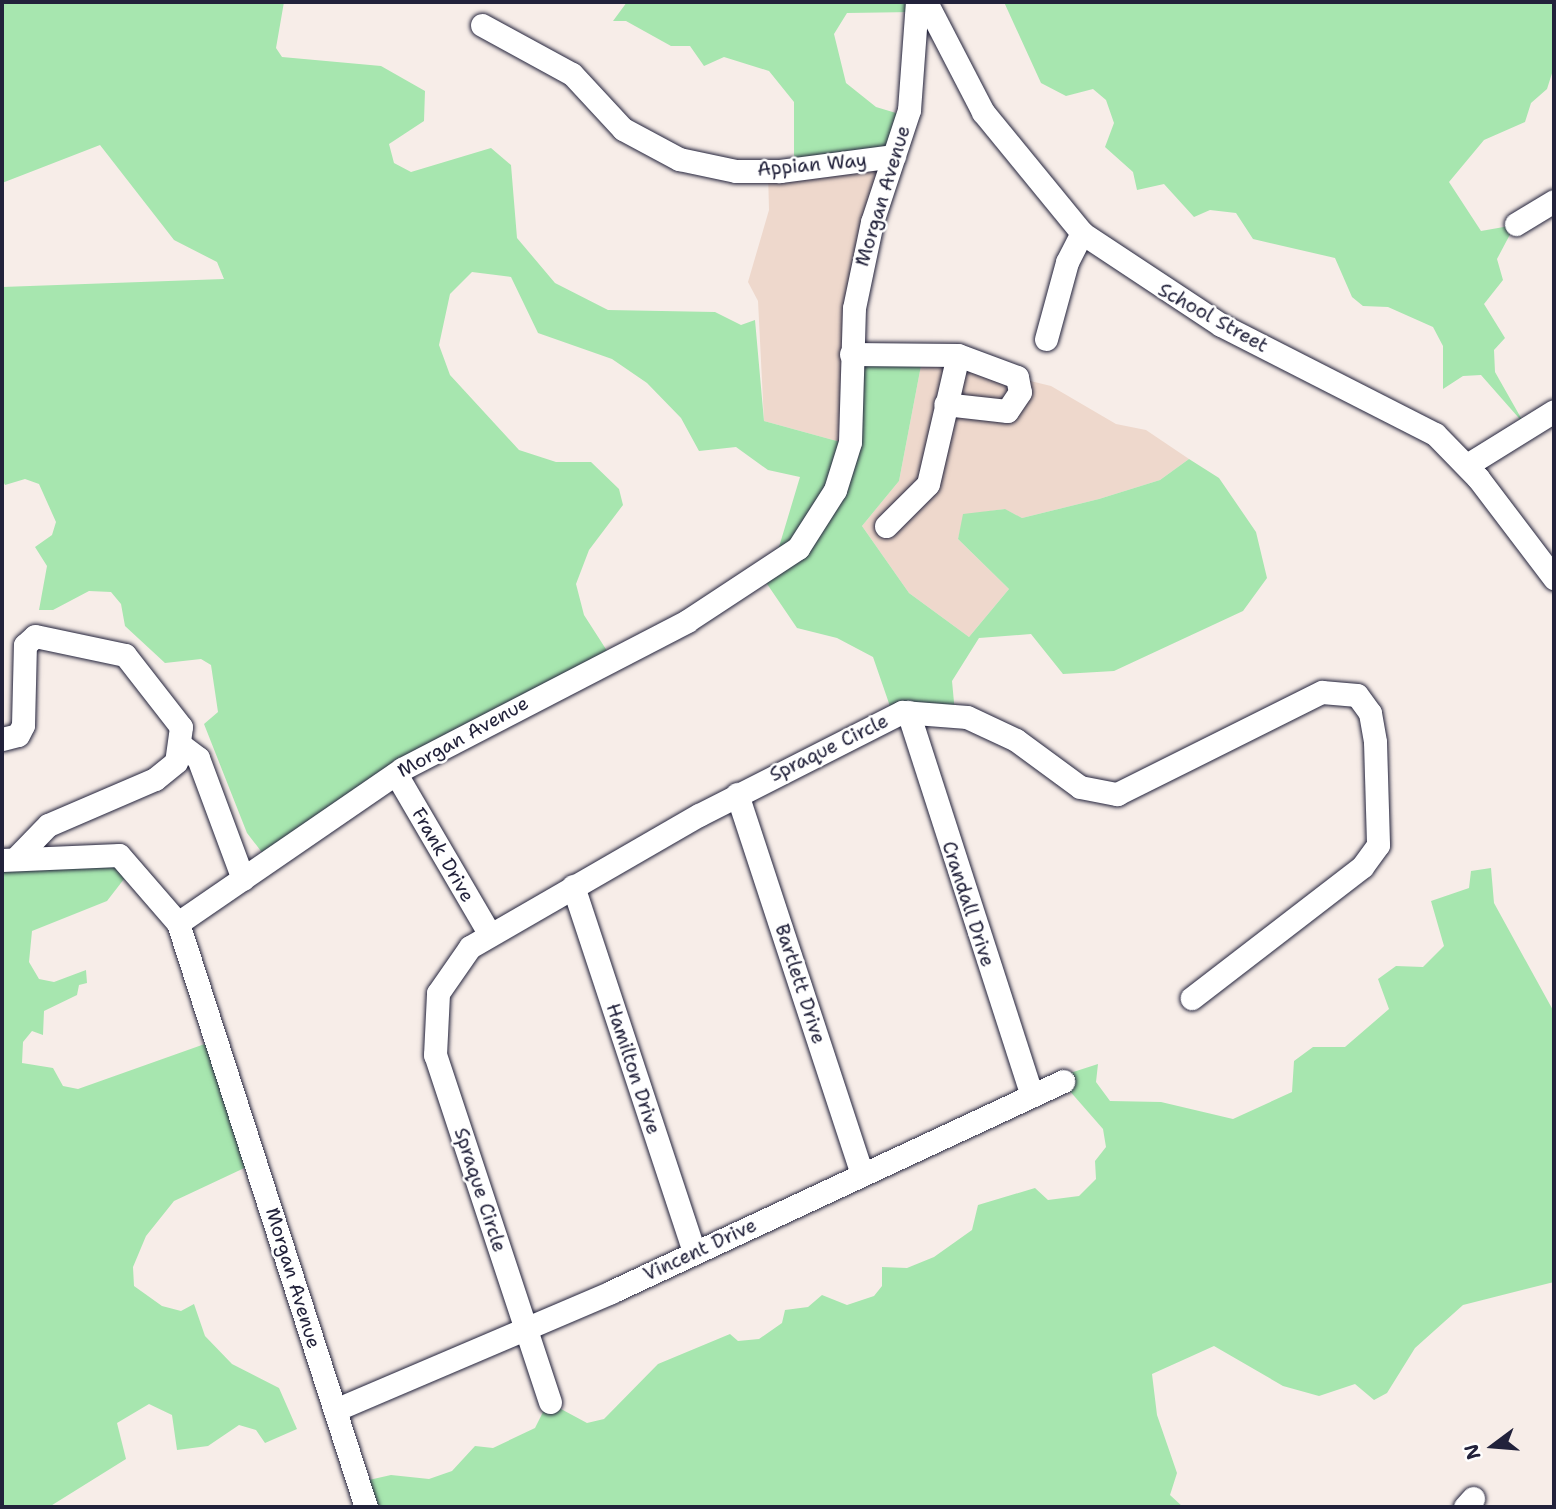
<!DOCTYPE html>
<html>
<head>
<meta charset="utf-8">
<style>
	body { margin:0 }
	#map { position:relative; width:1556px; height:1509px; overflow:hidden; background:#f7ede8; font-family:"Shantell Sans",sans-serif }
	div>[style] { position:absolute }
	.built>* { inset:0; background:#eed8cc }
	.green>* { inset:0; background:#a7e6af }
	.roads { filter:drop-shadow(0 0 2px #22223b) drop-shadow(0 0 2px #22223b) }
	.minor>* { height:23px; margin:-11.5px; padding:0 11.5px; transform-origin:11.5px; border-radius:11.5px; background:#fff }
	span { translate:-50% -50%; white-space:nowrap; text-align:center; line-height:1.15; -webkit-text-stroke:5px #fff; paint-order:stroke }
	.street-label { font-size:19px; color:#22223b }
	.frame { position:absolute; inset:0; border:4px solid #22223b; pointer-events:none }
	.north { position:absolute; left:1458px; top:1411px; width:70px; height:70px; -webkit-text-stroke:5px #fff; paint-order:stroke; rotate:254deg; font-size:19px; font-weight:700; line-height:28px; text-align:center; color:#22223b }
	.north::after { content:''; display:block; margin:auto; width:24px; height:32px; background:#22223b; clip-path:polygon(50% 0,100% 100%,50% 72%,0 100%) }
</style>
</head>
<body>
<div id="map">
	<div class="built">
		<i style="clip-path:polygon(880px 158px,872px 214px,844px 443px,764px 421px,758px 301px,748px 282px,769px 210px,768px 172px)"></i>
		<i style="clip-path:polygon(923px 355px,1051px 386px,1116px 424px,1146px 430px,1189px 459px,1160px 480px,1099px 499px,1022px 518px,1004px 509px,964px 515px,958px 539px,1009px 589px,969px 637px,909px 593px,862px 526px,899px 481px)"></i>
	</div>
	<div class="green">
		<i style="clip-path:polygon(2px 2px,284px 2px,276px 48px,282px 57px,381px 66px,425px 91px,424px 121px,389px 144px,394px 163px,411px 172px,491px 148px,511px 165px,517px 238px,555px 283px,608px 310px,715px 312px,741px 325px,755px 320px,764px 421px,844px 443px,850px 361px,923px 355px,899px 481px,862px 526px,909px 593px,969px 637px,1009px 589px,958px 539px,963px 514px,1005px 509px,1022px 518px,1099px 499px,1160px 480px,1189px 459px,1219px 478px,1256px 532px,1267px 578px,1243px 611px,1114px 671px,1063px 674px,1031px 634px,979px 638px,952px 681px,955px 713px,893px 715px,873px 657px,837px 638px,797px 628px,763px 578px,762px 560px,779px 547px,800px 477px,768px 470px,736px 447px,699px 451px,681px 418px,647px 383px,612px 359px,538px 333px,511px 277px,472px 272px,450px 294px,439px 345px,450px 375px,519px 450px,556px 462px,591px 462px,619px 489px,623px 505px,589px 550px,576px 584px,584px 615px,611px 657px,267px 859px,247px 833px,204px 724px,218px 712px,211px 665px,201px 659px,165px 663px,125px 626px,121px 604px,111px 592px,89px 591px,53px 610px,39px 610px,47px 566px,35px 547px,52px 535px,56px 522px,39px 484px,25px 479px,5px 485px,2px 479px,2px 287px,224px 279px,217px 262px,174px 240px,100px 145px,2px 183px)"></i>
		<i style="clip-path:polygon(627px 2px,916px 2px,914px 12px,847px 13px,834px 34px,846px 83px,876px 107px,906px 116px,896px 148px,794px 168px,794px 102px,769px 71px,724px 57px,704px 66px,690px 46px,671px 46px,626px 21px,613px 21px)"></i>
		<i style="clip-path:polygon(1004px 2px,1554px 2px,1554px 67px,1547px 89px,1531px 103px,1525px 122px,1484px 140px,1449px 182px,1481px 231px,1515px 225px,1497px 259px,1503px 280px,1484px 304px,1505px 338px,1494px 350px,1495px 372px,1525px 425px,1481px 375px,1463px 376px,1443px 389px,1443px 346px,1433px 327px,1388px 307px,1363px 306px,1352px 297px,1335px 258px,1253px 239px,1236px 213px,1210px 210px,1194px 217px,1164px 184px,1137px 190px,1133px 172px,1105px 147px,1114px 123px,1106px 100px,1093px 89px,1066px 96px,1041px 83px)"></i>
		<i style="clip-path:polygon(62px 851px,131px 870px,107px 901px,32px 931px,29px 962px,39px 979px,54px 982px,86px 970px,87px 983px,79px 985px,77px 995px,44px 1011px,43px 1035px,32px 1031px,23px 1042px,22px 1063px,53px 1068px,63px 1086px,78px 1089px,216px 1040px,255px 1163px,174px 1201px,146px 1236px,133px 1267px,134px 1286px,162px 1306px,181px 1311px,194px 1304px,205px 1336px,232px 1364px,279px 1388px,297px 1429px,265px 1443px,256px 1430px,239px 1425px,208px 1446px,177px 1450px,172px 1415px,149px 1404px,117px 1423px,126px 1459px,49px 1507px,2px 1507px,2px 859px)"></i>
		<i style="clip-path:polygon(1491px 868px,1494px 903px,1554px 1012px,1554px 1282px,1463px 1305px,1415px 1348px,1387px 1393px,1374px 1400px,1355px 1384px,1319px 1396px,1283px 1386px,1214px 1346px,1152px 1374px,1157px 1415px,1177px 1473px,1170px 1495px,1183px 1507px,364px 1507px,360px 1482px,391px 1475px,429px 1479px,452px 1471px,475px 1446px,493px 1448px,535px 1428px,548px 1402px,587px 1423px,604px 1419px,658px 1364px,730px 1334px,738px 1341px,759px 1339px,782px 1323px,785px 1310px,808px 1307px,822px 1295px,847px 1305px,874px 1296px,882px 1286px,882px 1267px,907px 1268px,934px 1257px,972px 1230px,978px 1205px,1035px 1188px,1048px 1200px,1079px 1196px,1096px 1179px,1095px 1161px,1106px 1147px,1103px 1129px,1061px 1081px,1067px 1074px,1098px 1064px,1096px 1082px,1110px 1101px,1161px 1102px,1233px 1119px,1292px 1092px,1294px 1061px,1313px 1047px,1345px 1047px,1389px 1009px,1378px 979px,1396px 966px,1423px 967px,1444px 946px,1431px 901px,1469px 888px,1471px 871px)"></i>
	</div>
	<div class="roads">
		<div class="minor">
			<i style="left:926px;top:2px;width:124px;rotate:62.6deg"></i>
			<i style="left:983px;top:112px;width:156px;rotate:50.7deg"></i>
			<i style="left:1082px;top:233px;width:167px;rotate:33.5deg"></i>
			<i style="left:1221px;top:325px;width:240px;rotate:27deg"></i>
			<i style="left:1435px;top:434px;width:62px;rotate:45.7deg"></i>
			<i style="left:1478px;top:478px;width:126px;rotate:52.8deg"></i>
			<i style="left:482px;top:25px;width:102px;rotate:28.6deg"></i>
			<i style="left:572px;top:74px;width:75px;rotate:47.2deg"></i>
			<i style="left:623px;top:129px;width:64px;rotate:28.2deg"></i>
			<i style="left:679px;top:159px;width:58px;rotate:11.9deg"></i>
			<i style="left:736px;top:171px;width:44px"></i>
			<i style="left:780px;top:171px;width:115px;rotate:-7.5deg"></i>
			<i style="left:1516px;top:224px;width:44px;rotate:-31.2deg"></i>
			<i style="left:1046px;top:339px;width:80px;rotate:-74.7deg"></i>
			<i style="left:1067px;top:262px;width:33px;rotate:-63deg"></i>
			<i style="left:851px;top:354px;width:107px;rotate:0.5deg"></i>
			<i style="left:958px;top:355px;width:63px;rotate:20.4deg"></i>
			<i style="left:1017px;top:377px;width:15px;rotate:79deg"></i>
			<i style="left:1020px;top:392px;width:23px;rotate:124deg"></i>
			<i style="left:1007px;top:411px;width:62px;rotate:-173.6deg"></i>
			<i style="left:1467px;top:465px;width:102px;rotate:-31.8deg"></i>
			<i style="left:886px;top:526px;width:59px;rotate:-45deg"></i>
			<i style="left:928px;top:484px;width:132px;rotate:-76.9deg"></i>
			<i style="left:908px;top:712px;width:403px;rotate:72.1deg"></i>
			<i style="left:2px;top:739px;width:16px;rotate:-14deg"></i>
			<i style="left:18px;top:735px;width:11px;rotate:-63deg"></i>
			<i style="left:23px;top:725px;width:80px;rotate:-88.6deg"></i>
			<i style="left:25px;top:645px;width:13px;rotate:-42deg"></i>
			<i style="left:35px;top:636px;width:92px;rotate:11.9deg"></i>
			<i style="left:125px;top:655px;width:91px;rotate:52.1deg"></i>
			<i style="left:181px;top:727px;width:35px;rotate:98deg"></i>
			<i style="left:176px;top:762px;width:27px;rotate:141deg"></i>
			<i style="left:155px;top:779px;width:116px;rotate:156.7deg"></i>
			<i style="left:48px;top:825px;width:46px;rotate:134.1deg"></i>
			<i style="left:182px;top:746px;width:20px;rotate:37deg"></i>
			<i style="left:198px;top:758px;width:129px;rotate:69.6deg"></i>
			<i style="left:396px;top:774px;width:186px;rotate:59.7deg"></i>
			<i style="left:737px;top:794px;width:400px;rotate:71.8deg"></i>
			<i style="left:2px;top:860px;width:117px;rotate:-2.4deg"></i>
			<i style="left:119px;top:855px;width:90px;rotate:49.1deg"></i>
			<i style="left:178px;top:923px;width:614px;rotate:72.16deg"></i>
			<i style="left:573px;top:886px;width:385px;rotate:71.7deg"></i>
			<i style="left:178px;top:923px;width:272px;rotate:-34.5deg"></i>
			<i style="left:402px;top:769px;width:321px;rotate:-27.4deg"></i>
			<i style="left:687px;top:621px;width:133px;rotate:-33.3deg"></i>
			<i style="left:798px;top:548px;width:69px;rotate:-57.5deg"></i>
			<i style="left:835px;top:490px;width:50px;rotate:-72.6deg"></i>
			<i style="left:850px;top:442px;width:134px;rotate:-88.3deg"></i>
			<i style="left:854px;top:308px;width:88px;rotate:-78.2deg"></i>
			<i style="left:872px;top:222px;width:118px;rotate:-71.7deg"></i>
			<i style="left:909px;top:110px;width:108px;rotate:-85.8deg"></i>
			<i style="left:550px;top:1402px;width:366px;rotate:-108.3deg"></i>
			<i style="left:435px;top:1055px;width:62px;rotate:-87.2deg"></i>
			<i style="left:438px;top:993px;width:56px;rotate:-55.2deg"></i>
			<i style="left:470px;top:947px;width:264px;rotate:-30deg"></i>
			<i style="left:699px;top:815px;width:228px;rotate:-26.9deg"></i>
			<i style="left:902px;top:712px;width:65px;rotate:4.4deg"></i>
			<i style="left:967px;top:717px;width:54px;rotate:25.1deg"></i>
			<i style="left:1016px;top:740px;width:79px;rotate:36.3deg"></i>
			<i style="left:1080px;top:787px;width:38px;rotate:11deg"></i>
			<i style="left:1117px;top:794px;width:229px;rotate:-26.5deg"></i>
			<i style="left:1322px;top:692px;width:35px;rotate:5deg"></i>
			<i style="left:1357px;top:695px;width:22px;rotate:54deg"></i>
			<i style="left:1370px;top:713px;width:29px;rotate:80deg"></i>
			<i style="left:1375px;top:742px;width:103px;rotate:88.3deg"></i>
			<i style="left:1378px;top:845px;width:27px;rotate:126deg"></i>
			<i style="left:1362px;top:867px;width:215px;rotate:142.4deg"></i>
			<i style="left:335px;top:1410px;width:300px;rotate:-23.1deg"></i>
			<i style="left:611px;top:1292px;width:499px;rotate:-25deg"></i>
			<i style="left:1465px;top:1507px;width:12px;rotate:-48deg"></i>
		</div>
	</div>
	<div class="street-label">
		<span style="left:812px;top:165px;rotate:-5deg">Appian Way</span>
		<span style="left:883px;top:196px;rotate:-73deg">Morgan Avenue</span>
		<span style="left:1213px;top:318px;rotate:29deg">School Street</span>
		<span style="left:463px;top:737px;rotate:-29deg">Morgan Avenue</span>
		<span style="left:829px;top:748px;rotate:-26deg">Spraque Circle</span>
		<span style="left:443px;top:855px;rotate:60deg">Frank Drive</span>
		<span style="left:968px;top:904px;rotate:72deg">Crandall Drive</span>
		<span style="left:800px;top:984px;rotate:72deg">Bartlett Drive</span>
		<span style="left:633px;top:1069px;rotate:72deg">Hamilton Drive</span>
		<span style="left:480px;top:1190px;rotate:72deg">Spraque Circle</span>
		<span style="left:700px;top:1250px;rotate:-25deg">Vincent Drive</span>
		<span style="left:293px;top:1278px;rotate:73deg">Morgan Avenue</span>
	</div>
	<div class="frame"></div>
	<div class="north">N</div>
</div>
</body>
</html>
